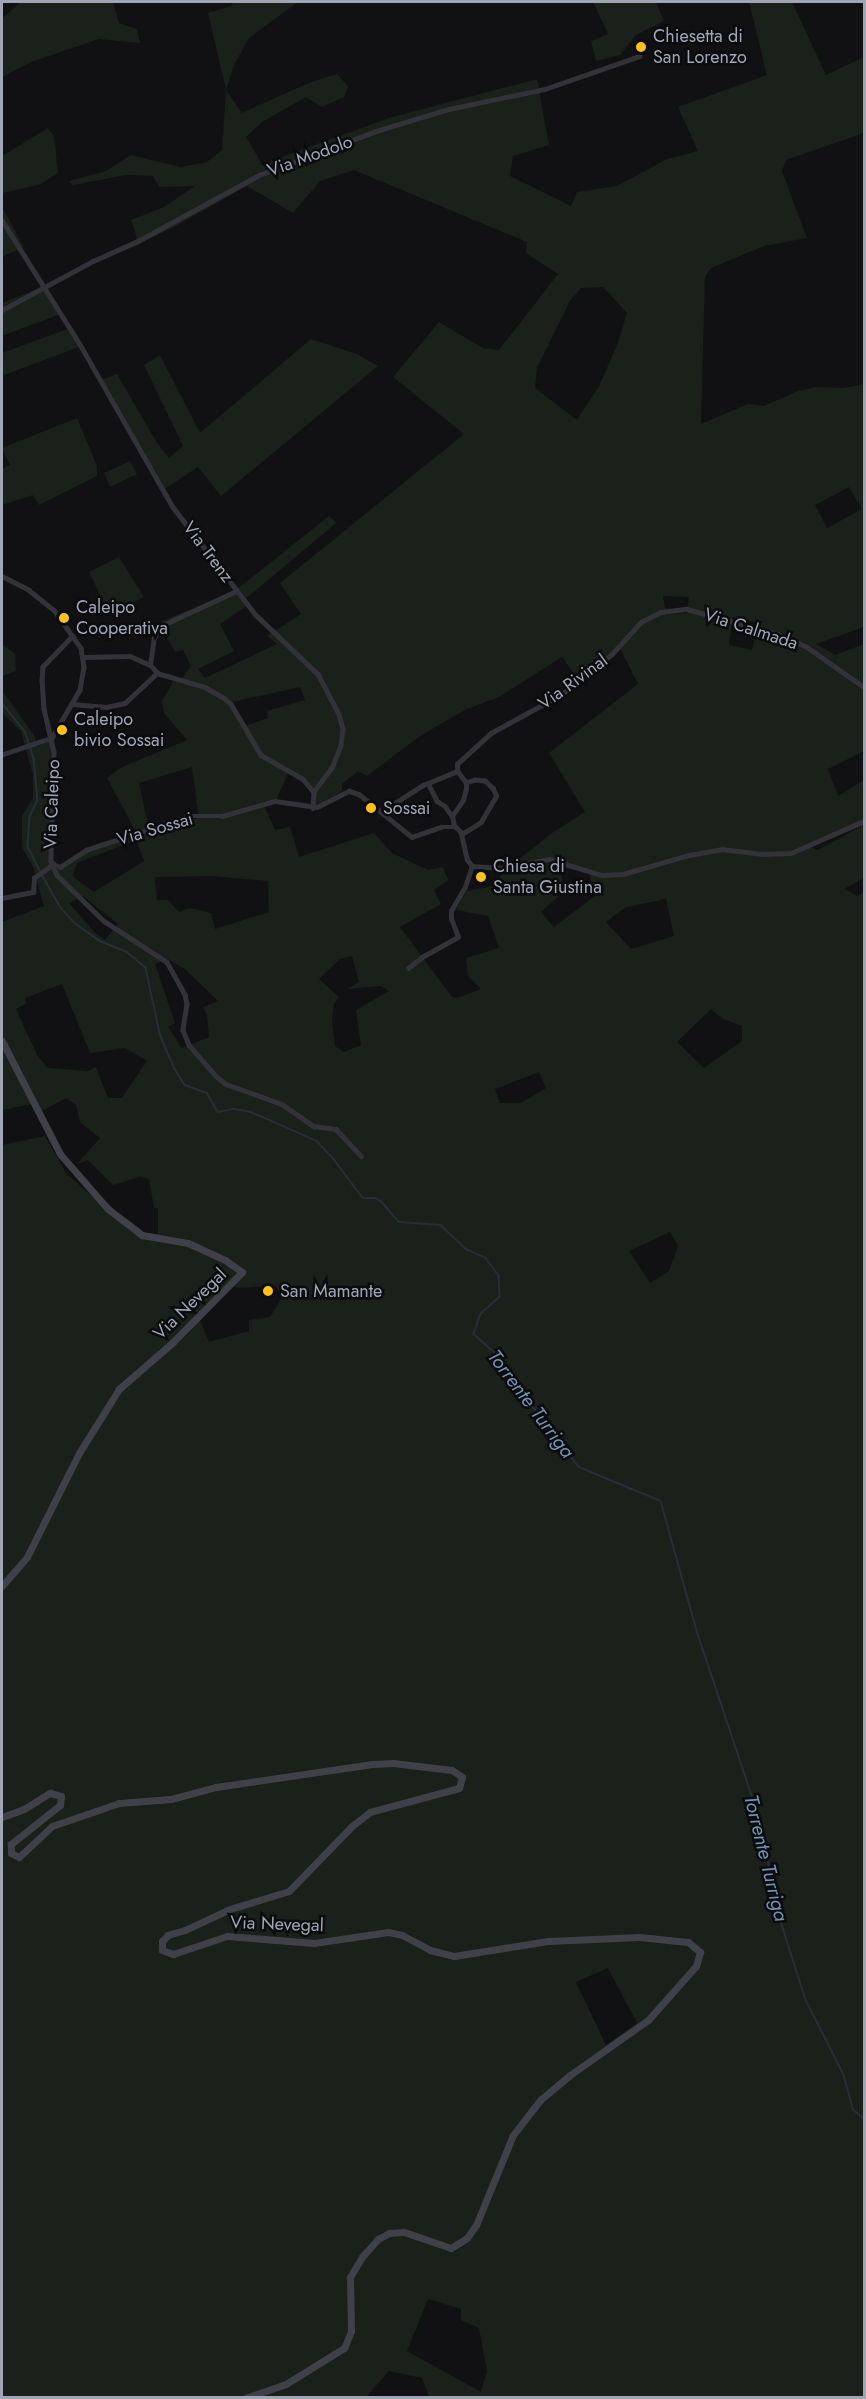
<!DOCTYPE html>
<html>
<head>
<meta charset="utf-8">
<style>
	body { margin:0 }
	#map { position:relative; width:866px; height:2399px; overflow:hidden; background:#111113; font-family:Jost,sans-serif }
	div>[style] { position:absolute }
	.green>* { inset:0; background:#19211a }
	.stream>* { height:1.5px; margin:-0.75px; padding:0 0.75px; transform-origin:0.75px; border-radius:0.75px; background:#262f37 }
	.street>* { height:4.5px; margin:-2.25px; padding:0 2.25px; transform-origin:2.25px; border-radius:2.25px; background:#323238 }
	.secondary>* { height:7px; margin:-3.5px; padding:0 3.5px; transform-origin:3.5px; border-radius:3.5px; background:#404148 }
	.dots>* { width:16px; height:16px; translate:-50% -50%; box-sizing:border-box; border:3px solid #0c0c0e; border-radius:50% }
	span { translate:-50% -50%; white-space:nowrap; text-align:center; line-height:1.15; -webkit-text-stroke:5px #0c0c0e; paint-order:stroke }
	.poi-label { font-size:18px; color:#a1a6b5 }
	.left { translate:0 -50%; text-align:left }
	.street-label { font-size:18px; color:#a1a6b5 }
	.water-label { font-size:20px; color:#7492b4; font-style:italic }
	.frame { position:absolute; inset:0; border:3px solid #a1a6b5; pointer-events:none }
</style>
</head>
<body>
<div id="map">
	<div class="green">
		<i style="clip-path:polygon(21px 2px,113px 2px,119px 23px,137px 29px,140px 43px,99px 39px,31px 62px,2px 77px,2px 14px,4px 17px)"></i>
		<i style="clip-path:polygon(evenodd,233px 2px,298px 2px,249px 38px,235px 63px,226px 90px,242px 113px,311px 82px,337px 74px,348px 86px,344px 97px,322px 107px,306px 97px,262px 122px,246px 137px,262px 164px,389px 118px,537px 79px,549px 145px,513px 156px,510px 176px,571px 206px,577px 192px,617px 186px,667px 159px,698px 151px,678px 107px,767px 75px,749px 2px,792px 2px,826px 75px,864px 57px,864px 133px,786px 160px,782px 171px,807px 238px,764px 246px,711px 268px,705px 277px,701px 424px,748px 404px,764px 406px,798px 391px,816px 387px,844px 388px,864px 384px,864px 627px,816px 644px,835px 655px,864px 644px,864px 751px,828px 769px,838px 796px,864px 780px,864px 878px,844px 889px,857px 896px,864px 892px,864px 2397px,429px 2397px,422px 2378px,389px 2371px,366px 2397px,2px 2397px,2px 1145px,45px 1136px,66px 1173px,131px 1231px,158px 1234px,158px 1208px,154px 1208px,149px 1179px,140px 1177px,113px 1185px,88px 1160px,77px 1164px,100px 1138px,80px 1122px,76px 1105px,66px 1098px,42px 1111px,38px 1103px,2px 1110px,2px 922px,44px 906px,33px 867px,22px 847px,22px 816px,33px 798px,33px 775px,21px 731px,2px 713px,2px 690px,35px 737px,37px 746px,51px 741px,50px 857px,54px 864px,62px 868px,85px 852px,137px 834px,107px 778px,120px 768px,187px 740px,164px 713px,162px 701px,174px 680px,180px 682px,191px 666px,183px 650px,175px 652px,165px 633px,162px 633px,160px 622px,236px 590px,329px 516px,336px 523px,244px 600px,247px 606px,220px 624px,234px 651px,198px 669px,205px 678px,277px 644px,267px 636px,301px 614px,280px 583px,464px 434px,393px 377px,439px 322px,483px 348px,499px 350px,558px 274px,526px 253px,527px 242px,354px 170px,320px 181px,293px 213px,247px 186px,176px 226px,140px 243px,138px 241px,131px 220px,164px 207px,195px 186px,159px 187px,153px 176px,126px 175px,73px 185px,69px 181px,106px 171px,131px 155px,181px 167px,207px 162px,222px 150px,226px 90px,208px 13px,231px 6px,233px 2px,603px 287px,627px 313px,616px 348px,598px 388px,577px 420px,535px 388px,537px 368px,570px 301px,581px 288px,603px 287px,233px 2px,849px 487px,862px 509px,827px 528px,815px 505px,849px 487px,233px 2px,663px 596px,689px 597px,687px 613px,666px 615px,663px 596px,233px 2px,733px 617px,758px 623px,752px 650px,729px 645px,733px 617px,233px 2px,619px 646px,638px 684px,549px 753px,585px 812px,552px 833px,504px 871px,494px 886px,467px 891px,456px 910px,488px 916px,499px 948px,466px 958px,468px 976px,481px 989px,457px 998px,452px 997px,400px 927px,441px 904px,434px 890px,448px 880px,443px 867px,428px 870px,392px 853px,374px 833px,299px 857px,290px 827px,275px 830px,264px 805px,275px 803px,288px 773px,304px 783px,316px 795px,311px 806px,323px 802px,342px 791px,342px 784px,358px 771px,367px 776px,420px 736px,467px 709px,499px 697px,562px 657px,579px 681px,619px 646px,233px 2px,300px 687px,305px 700px,267px 711px,268px 718px,245px 726px,232px 702px,300px 687px,233px 2px,192px 767px,199px 818px,149px 829px,139px 783px,192px 767px,233px 2px,862px 826px,818px 850px,806px 845px,806px 844px,862px 826px,233px 2px,136px 840px,144px 861px,94px 892px,72px 876px,77px 863px,136px 840px,233px 2px,558px 866px,589px 873px,595px 896px,554px 927px,541px 912px,566px 890px,558px 866px,233px 2px,211px 876px,268px 881px,269px 912px,215px 929px,211px 913px,190px 908px,179px 912px,168px 900px,157px 900px,155px 877px,211px 876px,233px 2px,83px 896px,118px 924px,105px 940px,95px 933px,69px 903px,83px 896px,233px 2px,666px 899px,674px 936px,631px 949px,606px 922px,626px 907px,666px 899px,233px 2px,352px 956px,359px 982px,347px 989px,381px 986px,389px 991px,356px 1010px,361px 1045px,344px 1052px,335px 1046px,332px 1022px,334px 1004px,339px 997px,319px 979px,340px 959px,352px 956px,233px 2px,168px 959px,186px 970px,218px 1001px,203px 1007px,207px 1016px,209px 1037px,182px 1048px,168px 1027px,175px 1023px,155px 964px,168px 959px,233px 2px,62px 984px,90px 1053px,125px 1048px,147px 1061px,122px 1098px,108px 1098px,96px 1067px,88px 1071px,48px 1068px,37px 1055px,16px 1009px,26px 1004px,25px 998px,62px 984px,233px 2px,711px 1009px,723px 1019px,742px 1026px,742px 1041px,704px 1068px,677px 1042px,711px 1009px,233px 2px,539px 1072px,546px 1088px,521px 1103px,500px 1103px,495px 1089px,539px 1072px,233px 2px,670px 1232px,678px 1246px,669px 1271px,650px 1283px,629px 1251px,670px 1232px,233px 2px,232px 1285px,237px 1288px,275px 1286px,283px 1296px,270px 1317px,249px 1320px,249px 1331px,209px 1342px,199px 1318px,232px 1285px,233px 2px,608px 1968px,637px 2023px,606px 2045px,576px 1982px,608px 1968px,233px 2px,428px 2299px,461px 2309px,461px 2320px,479px 2328px,487px 2371px,481px 2392px,407px 2351px,428px 2299px)"></i>
		<i style="clip-path:polygon(593px 2px,656px 2px,664px 21px,636px 35px,620px 55px,596px 61px,591px 41px,608px 34px)"></i>
		<i style="clip-path:polygon(48px 128px,54px 136px,58px 173px,39px 185px,2px 193px,2px 156px)"></i>
		<i style="clip-path:polygon(2px 207px,24px 247px,2px 257px)"></i>
		<i style="clip-path:polygon(45px 286px,61px 314px,2px 336px,2px 303px)"></i>
		<i style="clip-path:polygon(70px 328px,81px 346px,2px 376px,2px 353px)"></i>
		<i style="clip-path:polygon(311px 339px,357px 354px,378px 366px,221px 496px,198px 467px,163px 490px,101px 380px,117px 374px,157px 443px,169px 458px,183px 446px,144px 365px,160px 355px,200px 433px)"></i>
		<i style="clip-path:polygon(77px 418px,97px 466px,97px 476px,39px 505px,33px 495px,2px 505px,2px 469px,10px 465px,2px 448px)"></i>
		<i style="clip-path:polygon(130px 461px,137px 474px,110px 487px,104px 473px)"></i>
		<i style="clip-path:polygon(119px 557px,144px 597px,109px 614px,89px 572px)"></i>
		<i style="clip-path:polygon(2px 644px,15px 654px,16px 671px,2px 676px)"></i>
	</div>
	<div class="stream">
		<i style="left:2px;top:703px;width:36px;rotate:51deg"></i>
		<i style="left:25px;top:731px;width:28px;rotate:72deg"></i>
		<i style="left:34px;top:758px;width:42px;rotate:84.6deg"></i>
		<i style="left:38px;top:800px;width:19px;rotate:115deg"></i>
		<i style="left:30px;top:817px;width:30px;rotate:94deg"></i>
		<i style="left:28px;top:847px;width:27px;rotate:63deg"></i>
		<i style="left:42px;top:875px;width:38px;rotate:60deg"></i>
		<i style="left:61px;top:908px;width:22px;rotate:47deg"></i>
		<i style="left:76px;top:924px;width:29px;rotate:35deg"></i>
		<i style="left:100px;top:941px;width:29px;rotate:22deg"></i>
		<i style="left:127px;top:952px;width:25px;rotate:40deg"></i>
		<i style="left:146px;top:968px;width:67px;rotate:78deg"></i>
		<i style="left:160px;top:1034px;width:38px;rotate:67deg"></i>
		<i style="left:175px;top:1069px;width:19px;rotate:58deg"></i>
		<i style="left:185px;top:1085px;width:23px;rotate:20deg"></i>
		<i style="left:207px;top:1093px;width:22px;rotate:60deg"></i>
		<i style="left:218px;top:1112px;width:16px;rotate:-11deg"></i>
		<i style="left:234px;top:1109px;width:17px;rotate:10deg"></i>
		<i style="left:251px;top:1112px;width:72px;rotate:23.7deg"></i>
		<i style="left:317px;top:1141px;width:23px;rotate:47deg"></i>
		<i style="left:333px;top:1158px;width:50px;rotate:53.1deg"></i>
		<i style="left:363px;top:1198px;width:13px"></i>
		<i style="left:376px;top:1198px;width:7px;rotate:34deg"></i>
		<i style="left:382px;top:1202px;width:26px;rotate:50deg"></i>
		<i style="left:399px;top:1222px;width:42px;rotate:4.1deg"></i>
		<i style="left:441px;top:1225px;width:35px;rotate:44deg"></i>
		<i style="left:466px;top:1249px;width:22px;rotate:24deg"></i>
		<i style="left:486px;top:1258px;width:22px;rotate:54deg"></i>
		<i style="left:499px;top:1276px;width:21px;rotate:87deg"></i>
		<i style="left:500px;top:1297px;width:25px;rotate:138deg"></i>
		<i style="left:481px;top:1314px;width:21px;rotate:109deg"></i>
		<i style="left:474px;top:1334px;width:36px;rotate:42deg"></i>
		<i style="left:501px;top:1358px;width:44px;rotate:58.1deg"></i>
		<i style="left:524px;top:1395px;width:91px;rotate:52.6deg"></i>
		<i style="left:579px;top:1467px;width:89px;rotate:22.5deg"></i>
		<i style="left:661px;top:1501px;width:138px;rotate:74.5deg"></i>
		<i style="left:698px;top:1634px;width:195px;rotate:71.5deg"></i>
		<i style="left:760px;top:1819px;width:98px;rotate:78.8deg"></i>
		<i style="left:779px;top:1915px;width:89px;rotate:72.4deg"></i>
		<i style="left:806px;top:2000px;width:84px;rotate:63.1deg"></i>
		<i style="left:844px;top:2075px;width:35px;rotate:75deg"></i>
		<i style="left:853px;top:2109px;width:15px;rotate:42deg"></i>
	</div>
	<div class="street">
		<i style="left:2px;top:220px;width:149px;rotate:57.9deg"></i>
		<i style="left:81px;top:346px;width:185px;rotate:60.3deg"></i>
		<i style="left:173px;top:507px;width:136px;rotate:52.5deg"></i>
		<i style="left:256px;top:615px;width:86px;rotate:43.6deg"></i>
		<i style="left:318px;top:674px;width:45px;rotate:62.3deg"></i>
		<i style="left:339px;top:714px;width:16px;rotate:75deg"></i>
		<i style="left:343px;top:729px;width:17px;rotate:97deg"></i>
		<i style="left:341px;top:746px;width:24px;rotate:112deg"></i>
		<i style="left:332px;top:768px;width:30px;rotate:127deg"></i>
		<i style="left:314px;top:792px;width:16px;rotate:94deg"></i>
		<i style="left:2px;top:310px;width:103px;rotate:-28.3deg"></i>
		<i style="left:93px;top:261px;width:49px;rotate:-24deg"></i>
		<i style="left:138px;top:241px;width:138px;rotate:-28.6deg"></i>
		<i style="left:259px;top:175px;width:125px;rotate:-20.6deg"></i>
		<i style="left:376px;top:131px;width:76px;rotate:-16.8deg"></i>
		<i style="left:449px;top:109px;width:98px;rotate:-11.8deg"></i>
		<i style="left:545px;top:89px;width:100px;rotate:-19.3deg"></i>
		<i style="left:2px;top:576px;width:30px;rotate:27deg"></i>
		<i style="left:29px;top:590px;width:32px;rotate:39deg"></i>
		<i style="left:54px;top:610px;width:47px;rotate:54.6deg"></i>
		<i style="left:81px;top:648px;width:19px;rotate:81deg"></i>
		<i style="left:84px;top:667px;width:23px;rotate:100deg"></i>
		<i style="left:80px;top:690px;width:56px;rotate:120.3deg"></i>
		<i style="left:52px;top:738px;width:53px;rotate:161.2deg"></i>
		<i style="left:73px;top:636px;width:43px;rotate:134.1deg"></i>
		<i style="left:43px;top:667px;width:13px;rotate:94deg"></i>
		<i style="left:42px;top:680px;width:29px;rotate:86deg"></i>
		<i style="left:44px;top:709px;width:44px;rotate:76.9deg"></i>
		<i style="left:54px;top:752px;width:109px;rotate:91.6deg"></i>
		<i style="left:51px;top:861px;width:15px;rotate:67deg"></i>
		<i style="left:57px;top:875px;width:66px;rotate:44.4deg"></i>
		<i style="left:104px;top:921px;width:75px;rotate:33.1deg"></i>
		<i style="left:167px;top:962px;width:37px;rotate:61deg"></i>
		<i style="left:185px;top:994px;width:10px;rotate:79deg"></i>
		<i style="left:187px;top:1004px;width:26px;rotate:99deg"></i>
		<i style="left:183px;top:1030px;width:16px;rotate:68deg"></i>
		<i style="left:189px;top:1045px;width:41px;rotate:48.9deg"></i>
		<i style="left:216px;top:1076px;width:13px;rotate:39deg"></i>
		<i style="left:226px;top:1084px;width:59px;rotate:19.7deg"></i>
		<i style="left:282px;top:1104px;width:39px;rotate:35deg"></i>
		<i style="left:314px;top:1126px;width:22px;rotate:8deg"></i>
		<i style="left:336px;top:1129px;width:37px;rotate:47deg"></i>
		<i style="left:84px;top:657px;width:46px;rotate:-1.2deg"></i>
		<i style="left:130px;top:656px;width:22px;rotate:24deg"></i>
		<i style="left:157px;top:673px;width:50px;rotate:16.3deg"></i>
		<i style="left:205px;top:687px;width:22px;rotate:30deg"></i>
		<i style="left:224px;top:698px;width:9px;rotate:41deg"></i>
		<i style="left:231px;top:704px;width:59px;rotate:59.5deg"></i>
		<i style="left:261px;top:755px;width:48px;rotate:29.7deg"></i>
		<i style="left:303px;top:779px;width:17px;rotate:50deg"></i>
		<i style="left:73px;top:704px;width:33px;rotate:5deg"></i>
		<i style="left:106px;top:707px;width:19px;rotate:-12deg"></i>
		<i style="left:125px;top:703px;width:44px;rotate:-43.2deg"></i>
		<i style="left:157px;top:673px;width:11px;rotate:-131deg"></i>
		<i style="left:150px;top:665px;width:27px;rotate:-82deg"></i>
		<i style="left:154px;top:638px;width:14px;rotate:-60deg"></i>
		<i style="left:161px;top:626px;width:83px;rotate:-25deg"></i>
		<i style="left:428px;top:783px;width:20px;rotate:63deg"></i>
		<i style="left:437px;top:801px;width:9px;rotate:32deg"></i>
		<i style="left:445px;top:806px;width:12px;rotate:55deg"></i>
		<i style="left:381px;top:812px;width:50px;rotate:-32.7deg"></i>
		<i style="left:423px;top:785px;width:37px;rotate:-22deg"></i>
		<i style="left:454px;top:826px;width:10px;rotate:-101deg"></i>
		<i style="left:452px;top:816px;width:19px;rotate:-55deg"></i>
		<i style="left:463px;top:800px;width:11px;rotate:-75deg"></i>
		<i style="left:466px;top:789px;width:6px;rotate:-90deg"></i>
		<i style="left:466px;top:783px;width:15px;rotate:-127deg"></i>
		<i style="left:457px;top:771px;width:7px;rotate:-90deg"></i>
		<i style="left:457px;top:764px;width:46px;rotate:-42.4deg"></i>
		<i style="left:491px;top:733px;width:81px;rotate:-28.8deg"></i>
		<i style="left:562px;top:694px;width:64px;rotate:-38.7deg"></i>
		<i style="left:612px;top:654px;width:43px;rotate:-47.8deg"></i>
		<i style="left:641px;top:622px;width:22px;rotate:-27deg"></i>
		<i style="left:661px;top:612px;width:26px;rotate:-7deg"></i>
		<i style="left:687px;top:609px;width:94px;rotate:15.4deg"></i>
		<i style="left:778px;top:634px;width:32px;rotate:24deg"></i>
		<i style="left:807px;top:647px;width:70px;rotate:35.1deg"></i>
		<i style="left:462px;top:834px;width:22px;rotate:-32deg"></i>
		<i style="left:481px;top:822px;width:30px;rotate:-60deg"></i>
		<i style="left:496px;top:796px;width:8px;rotate:-113deg"></i>
		<i style="left:493px;top:789px;width:11px;rotate:-135deg"></i>
		<i style="left:485px;top:781px;width:10px;rotate:-174deg"></i>
		<i style="left:475px;top:780px;width:9px;rotate:162deg"></i>
		<i style="left:53px;top:864px;width:8px;rotate:23deg"></i>
		<i style="left:60px;top:867px;width:31px;rotate:-33deg"></i>
		<i style="left:86px;top:850px;width:108px;rotate:-18.3deg"></i>
		<i style="left:189px;top:816px;width:33px"></i>
		<i style="left:222px;top:816px;width:55px;rotate:-15.8deg"></i>
		<i style="left:275px;top:801px;width:42px;rotate:8.1deg"></i>
		<i style="left:317px;top:807px;width:36px;rotate:-27deg"></i>
		<i style="left:349px;top:791px;width:10px;rotate:17deg"></i>
		<i style="left:359px;top:794px;width:68px;rotate:39.1deg"></i>
		<i style="left:412px;top:837px;width:31px;rotate:-19deg"></i>
		<i style="left:441px;top:827px;width:15px"></i>
		<i style="left:456px;top:827px;width:7px;rotate:45deg"></i>
		<i style="left:461px;top:832px;width:28px;rotate:77deg"></i>
		<i style="left:467px;top:859px;width:9px;rotate:54deg"></i>
		<i style="left:472px;top:866px;width:29px;rotate:4deg"></i>
		<i style="left:501px;top:868px;width:49px;rotate:-10.6deg"></i>
		<i style="left:549px;top:859px;width:55px;rotate:16.8deg"></i>
		<i style="left:602px;top:875px;width:21px;rotate:-3deg"></i>
		<i style="left:623px;top:874px;width:69px;rotate:-16.1deg"></i>
		<i style="left:689px;top:855px;width:34px;rotate:-10deg"></i>
		<i style="left:722px;top:849px;width:39px;rotate:7deg"></i>
		<i style="left:761px;top:854px;width:30px;rotate:-2deg"></i>
		<i style="left:791px;top:853px;width:80px;rotate:-23.7deg"></i>
		<i style="left:2px;top:898px;width:32px;rotate:-11deg"></i>
		<i style="left:33px;top:892px;width:14px;rotate:-86deg"></i>
		<i style="left:34px;top:878px;width:24px;rotate:-36deg"></i>
		<i style="left:408px;top:968px;width:18px;rotate:-38deg"></i>
		<i style="left:422px;top:957px;width:41px;rotate:-29.1deg"></i>
		<i style="left:458px;top:937px;width:19px;rotate:-111deg"></i>
		<i style="left:451px;top:919px;width:8px;rotate:-90deg"></i>
		<i style="left:451px;top:911px;width:28px;rotate:-60deg"></i>
		<i style="left:465px;top:887px;width:22px;rotate:-72deg"></i>
	</div>
	<div class="secondary">
		<i style="left:2px;top:1041px;width:127px;rotate:62.8deg"></i>
		<i style="left:60px;top:1154px;width:73px;rotate:48.9deg"></i>
		<i style="left:108px;top:1209px;width:43px;rotate:37.4deg"></i>
		<i style="left:142px;top:1235px;width:47px;rotate:9.9deg"></i>
		<i style="left:188px;top:1243px;width:41px;rotate:24.7deg"></i>
		<i style="left:225px;top:1260px;width:21px;rotate:35deg"></i>
		<i style="left:242px;top:1272px;width:98px;rotate:134.6deg"></i>
		<i style="left:173px;top:1342px;width:72px;rotate:139deg"></i>
		<i style="left:119px;top:1389px;width:75px;rotate:122deg"></i>
		<i style="left:79px;top:1453px;width:116px;rotate:116.6deg"></i>
		<i style="left:27px;top:1557px;width:38px;rotate:131deg"></i>
		<i style="left:2px;top:1817px;width:23px;rotate:-20deg"></i>
		<i style="left:24px;top:1809px;width:31px;rotate:-32deg"></i>
		<i style="left:50px;top:1793px;width:11px;rotate:15deg"></i>
		<i style="left:61px;top:1796px;width:9px;rotate:96deg"></i>
		<i style="left:60px;top:1805px;width:63px;rotate:141.5deg"></i>
		<i style="left:11px;top:1844px;width:9px;rotate:90deg"></i>
		<i style="left:11px;top:1853px;width:9px;rotate:27deg"></i>
		<i style="left:19px;top:1857px;width:45px;rotate:-43.2deg"></i>
		<i style="left:52px;top:1826px;width:71px;rotate:-18.9deg"></i>
		<i style="left:119px;top:1803px;width:52px;rotate:-4.4deg"></i>
		<i style="left:171px;top:1799px;width:47px;rotate:-14.9deg"></i>
		<i style="left:216px;top:1787px;width:158px;rotate:-8.4deg"></i>
		<i style="left:372px;top:1764px;width:21px;rotate:-3deg"></i>
		<i style="left:393px;top:1763px;width:59px;rotate:6.8deg"></i>
		<i style="left:452px;top:1770px;width:12px;rotate:35deg"></i>
		<i style="left:462px;top:1777px;width:11px;rotate:105deg"></i>
		<i style="left:459px;top:1788px;width:92px;rotate:164.9deg"></i>
		<i style="left:370px;top:1812px;width:24px;rotate:142deg"></i>
		<i style="left:351px;top:1827px;width:89px;rotate:134.1deg"></i>
		<i style="left:289px;top:1891px;width:62px;rotate:163deg"></i>
		<i style="left:230px;top:1909px;width:50px;rotate:155deg"></i>
		<i style="left:185px;top:1930px;width:18px;rotate:164deg"></i>
		<i style="left:168px;top:1935px;width:8px;rotate:135deg"></i>
		<i style="left:162px;top:1941px;width:9px;rotate:90deg"></i>
		<i style="left:162px;top:1950px;width:12px;rotate:20deg"></i>
		<i style="left:173px;top:1954px;width:57px;rotate:-18.4deg"></i>
		<i style="left:227px;top:1936px;width:87px;rotate:4.6deg"></i>
		<i style="left:314px;top:1943px;width:75px;rotate:-8.5deg"></i>
		<i style="left:388px;top:1932px;width:14px;rotate:12deg"></i>
		<i style="left:402px;top:1935px;width:32px;rotate:28deg"></i>
		<i style="left:430px;top:1950px;width:25px;rotate:14deg"></i>
		<i style="left:454px;top:1956px;width:95px;rotate:-9.1deg"></i>
		<i style="left:548px;top:1941px;width:91px;rotate:-2.5deg"></i>
		<i style="left:639px;top:1937px;width:49px;rotate:5.8deg"></i>
		<i style="left:688px;top:1942px;width:16px;rotate:40deg"></i>
		<i style="left:700px;top:1952px;width:15px;rotate:106deg"></i>
		<i style="left:696px;top:1966px;width:72px;rotate:131.6deg"></i>
		<i style="left:648px;top:2020px;width:95px;rotate:144.8deg"></i>
		<i style="left:570px;top:2075px;width:38px;rotate:140deg"></i>
		<i style="left:541px;top:2099px;width:46px;rotate:127.9deg"></i>
		<i style="left:513px;top:2135px;width:97px;rotate:112.3deg"></i>
		<i style="left:476px;top:2225px;width:16px;rotate:125deg"></i>
		<i style="left:467px;top:2238px;width:19px;rotate:148deg"></i>
		<i style="left:451px;top:2248px;width:50px;rotate:-161.2deg"></i>
		<i style="left:404px;top:2232px;width:15px;rotate:176deg"></i>
		<i style="left:389px;top:2233px;width:13px;rotate:151deg"></i>
		<i style="left:378px;top:2239px;width:24px;rotate:132deg"></i>
		<i style="left:362px;top:2257px;width:23px;rotate:121deg"></i>
		<i style="left:350px;top:2277px;width:54px;rotate:88.9deg"></i>
		<i style="left:351px;top:2331px;width:18px;rotate:112deg"></i>
		<i style="left:344px;top:2348px;width:68px;rotate:148.2deg"></i>
		<i style="left:286px;top:2384px;width:43px;rotate:161.1deg"></i>
	</div>
	<div class="dots">
		<i style="left:641px;top:47px;background:#ffc21d"></i>
		<i style="left:64px;top:618px;background:#ffc21d"></i>
		<i style="left:62px;top:730px;background:#ffc21d"></i>
		<i style="left:371px;top:808px;background:#ffc21d"></i>
		<i style="left:481px;top:877px;background:#ffc21d"></i>
		<i style="left:268px;top:1291px;background:#ffc21d"></i>
	</div>
	<div class="poi-label">
		<span class="left" style="left:653px;top:47px">Chiesetta di<br>San Lorenzo</span>
		<span class="left" style="left:76px;top:618px">Caleipo<br>Cooperativa</span>
		<span class="left" style="left:74px;top:730px">Caleipo<br>bivio Sossai</span>
		<span class="left" style="left:383px;top:808px">Sossai</span>
		<span class="left" style="left:493px;top:877px">Chiesa di<br>Santa Giustina</span>
		<span class="left" style="left:280px;top:1291px">San Mamante</span>
	</div>
	<div class="street-label">
		<span style="left:310px;top:156px;rotate:-20deg">Via Modolo</span>
		<span style="left:208px;top:552px;rotate:53deg">Via Trenz</span>
		<span style="left:751px;top:629px;rotate:18deg">Via Calmada</span>
		<span style="left:573px;top:682px;rotate:-36deg">Via Rivinal</span>
		<span style="left:52px;top:804px;rotate:-88deg">Via Caleipo</span>
		<span style="left:155px;top:829px;rotate:-16deg">Via Sossai</span>
		<span style="left:190px;top:1304px;rotate:-44deg">Via Nevegal</span>
		<span style="left:277px;top:1924px;rotate:2deg">Via Nevegal</span>
	</div>
	<div class="water-label">
		<span style="left:531px;top:1404px;rotate:53deg">Torrente Turriga</span>
		<span style="left:766px;top:1858px;rotate:76deg">Torrente Turriga</span>
	</div>
	<div class="frame"></div>
</div>
</body>
</html>
